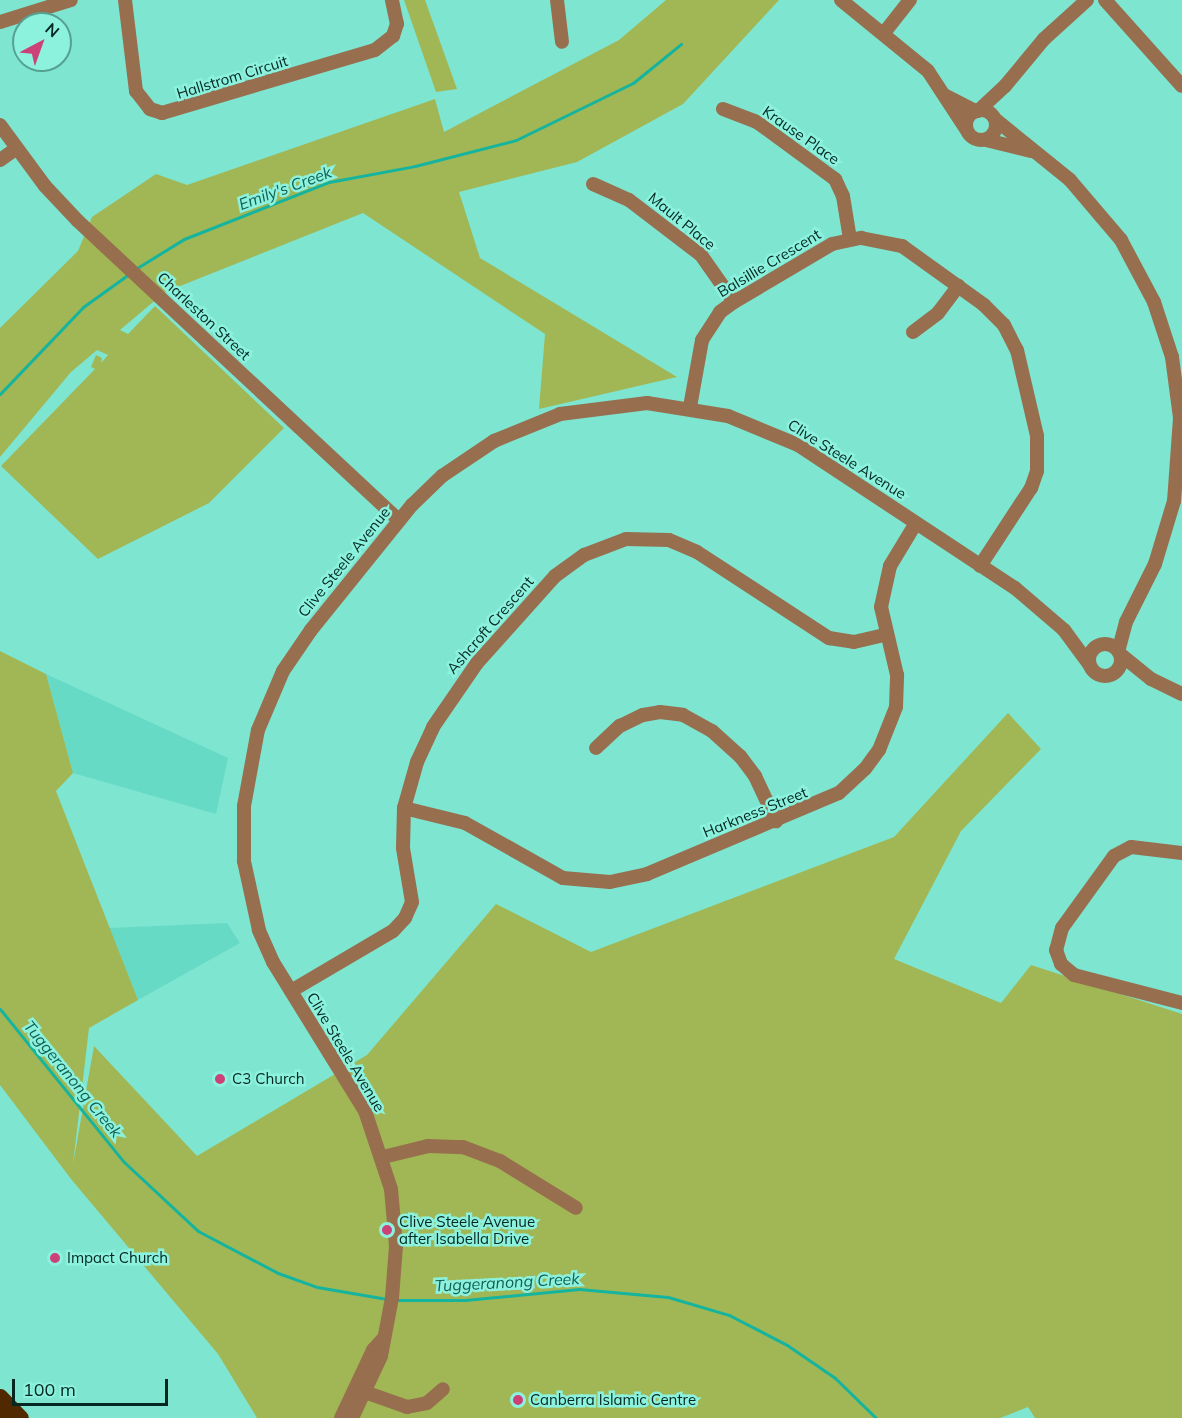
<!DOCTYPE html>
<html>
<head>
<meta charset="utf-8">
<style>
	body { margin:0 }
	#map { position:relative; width:1182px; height:1418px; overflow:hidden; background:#7ee5d1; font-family:Mulish,sans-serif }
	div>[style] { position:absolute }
	.built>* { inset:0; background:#67dac6 }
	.green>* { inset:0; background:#a1b755 }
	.stream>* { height:3px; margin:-1.5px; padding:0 1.5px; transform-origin:1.5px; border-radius:1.5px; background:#15b49e }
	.minor>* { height:14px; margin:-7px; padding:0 7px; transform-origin:7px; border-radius:7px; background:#976f4f }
	.minor>.ring { margin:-7px; padding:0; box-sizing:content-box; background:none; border:14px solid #976f4f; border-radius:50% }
	.major>* { height:15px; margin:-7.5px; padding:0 7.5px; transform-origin:7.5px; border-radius:7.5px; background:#512900 }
	.dots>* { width:16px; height:16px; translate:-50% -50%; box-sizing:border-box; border:3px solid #8cf2de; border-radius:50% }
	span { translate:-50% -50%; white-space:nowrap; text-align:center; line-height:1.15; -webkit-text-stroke:5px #8cf2de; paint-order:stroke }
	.street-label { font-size:15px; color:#042721 }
	.poi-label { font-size:15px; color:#042721 }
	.left { translate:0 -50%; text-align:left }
	.water-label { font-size:16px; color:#125f53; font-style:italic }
	.north { position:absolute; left:12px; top:12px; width:60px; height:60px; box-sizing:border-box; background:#8cf2de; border:2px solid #56a192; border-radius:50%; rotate:41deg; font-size:16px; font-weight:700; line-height:24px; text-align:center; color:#042721 }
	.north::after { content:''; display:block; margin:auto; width:21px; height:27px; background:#cc4178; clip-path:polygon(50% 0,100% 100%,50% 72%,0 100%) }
	.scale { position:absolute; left:12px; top:1379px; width:156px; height:27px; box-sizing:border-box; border:3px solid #042721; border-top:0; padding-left:8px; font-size:18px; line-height:21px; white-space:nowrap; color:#042721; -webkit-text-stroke:4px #8cf2de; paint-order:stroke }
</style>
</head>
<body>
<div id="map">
	<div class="built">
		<i style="clip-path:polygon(46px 674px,228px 758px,216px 814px,73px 773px)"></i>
		<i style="clip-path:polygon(227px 923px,240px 943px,138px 1000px,109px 928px)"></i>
	</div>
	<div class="green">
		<i style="clip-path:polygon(404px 0,425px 0,457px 89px,436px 92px)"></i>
		<i style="clip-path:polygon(666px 0,779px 0,683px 104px,577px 162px,459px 192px,480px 258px,677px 377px,539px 409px,545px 334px,363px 213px,165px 292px,120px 330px,128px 334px,155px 306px,284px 428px,209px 503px,98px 559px,1px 466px,95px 369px,91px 367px,96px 355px,102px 358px,101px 363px,108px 355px,97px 350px,71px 372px,0 457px,0 328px,78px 251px,92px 217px,156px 174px,187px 185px,435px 99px,444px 132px,619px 40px)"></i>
		<i style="clip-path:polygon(0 651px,46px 674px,73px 773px,56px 791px,138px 1000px,89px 1028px,73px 1164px,94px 1046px,197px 1156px,367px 1055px,496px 904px,591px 952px,894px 837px,1008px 713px,1041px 749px,961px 831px,894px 959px,1001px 1003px,1031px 965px,1182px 1014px,1182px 1418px,1035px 1418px,1028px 1407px,1000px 1418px,257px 1418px,218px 1354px,71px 1179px,0 1085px)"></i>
	</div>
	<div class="stream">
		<i style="left:137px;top:268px;width:55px;rotate:-31.7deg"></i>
		<i style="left:184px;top:239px;width:156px;rotate:-21.5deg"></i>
		<i style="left:329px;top:182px;width:87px;rotate:-10.5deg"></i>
		<i style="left:415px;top:166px;width:104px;rotate:-14.4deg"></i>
		<i style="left:516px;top:140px;width:130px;rotate:-26deg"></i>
		<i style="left:633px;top:83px;width:62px;rotate:-39.1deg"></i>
		<i style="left:0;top:394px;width:120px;rotate:-46.3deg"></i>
		<i style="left:83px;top:307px;width:57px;rotate:-35.7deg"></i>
		<i style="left:0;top:1009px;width:197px;rotate:51deg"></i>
		<i style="left:124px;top:1162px;width:101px;rotate:43deg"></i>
		<i style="left:198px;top:1231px;width:90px;rotate:27.7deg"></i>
		<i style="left:278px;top:1273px;width:41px;rotate:19.7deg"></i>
		<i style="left:317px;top:1287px;width:71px;rotate:9.7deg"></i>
		<i style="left:397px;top:1300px;width:68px"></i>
		<i style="left:465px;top:1300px;width:115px;rotate:-5.5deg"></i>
		<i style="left:579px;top:1289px;width:89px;rotate:5.1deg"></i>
		<i style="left:668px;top:1297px;width:64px;rotate:16.4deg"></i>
		<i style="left:729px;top:1315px;width:65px;rotate:27.3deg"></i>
		<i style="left:787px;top:1345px;width:58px;rotate:34.5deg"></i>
		<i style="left:835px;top:1378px;width:57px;rotate:44.3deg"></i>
	</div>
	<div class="minor">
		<i style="left:125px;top:0;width:92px;rotate:83.1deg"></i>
		<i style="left:136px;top:91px;width:23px;rotate:52deg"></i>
		<i style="left:150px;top:109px;width:13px;rotate:18deg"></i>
		<i style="left:162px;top:113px;width:222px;rotate:-16.5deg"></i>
		<i style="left:375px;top:50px;width:23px;rotate:-38deg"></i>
		<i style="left:393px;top:36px;width:13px;rotate:-72deg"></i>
		<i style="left:397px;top:24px;width:25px;rotate:-102deg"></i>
		<i style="left:557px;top:0;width:42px;rotate:83.2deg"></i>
		<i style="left:841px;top:0;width:112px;rotate:39.2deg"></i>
		<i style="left:928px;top:71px;width:69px;rotate:56.8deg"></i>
		<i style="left:1105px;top:0;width:115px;rotate:48.2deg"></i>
		<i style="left:0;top:22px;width:74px;rotate:-17.2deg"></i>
		<i style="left:884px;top:33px;width:42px;rotate:-51.8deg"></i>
		<i style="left:946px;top:96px;width:34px;rotate:27deg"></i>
		<i style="left:723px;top:109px;width:36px;rotate:21deg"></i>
		<i style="left:757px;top:122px;width:97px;rotate:36.2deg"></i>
		<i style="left:835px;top:179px;width:19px;rotate:65deg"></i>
		<i style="left:843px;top:196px;width:44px;rotate:80.8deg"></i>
		<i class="ring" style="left:966px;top:110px;width:16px;height:16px"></i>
		<i style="left:978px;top:111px;width:37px;rotate:-43deg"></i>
		<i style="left:1005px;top:86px;width:61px;rotate:-50.3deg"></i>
		<i style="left:1044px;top:39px;width:58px;rotate:-42.2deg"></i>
		<i style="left:996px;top:120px;width:95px;rotate:39deg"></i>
		<i style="left:1070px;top:180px;width:79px;rotate:49.6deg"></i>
		<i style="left:1121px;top:240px;width:70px;rotate:62deg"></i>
		<i style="left:1154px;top:302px;width:58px;rotate:71.9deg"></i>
		<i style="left:1172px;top:357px;width:62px;rotate:82.5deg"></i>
		<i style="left:1180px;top:418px;width:83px;rotate:94.1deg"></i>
		<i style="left:1174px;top:501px;width:66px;rotate:106.8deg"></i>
		<i style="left:1155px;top:564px;width:65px;rotate:116.6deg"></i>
		<i style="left:1126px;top:622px;width:30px;rotate:105deg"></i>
		<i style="left:0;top:125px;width:76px;rotate:53.6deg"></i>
		<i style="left:45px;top:186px;width:48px;rotate:46.7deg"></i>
		<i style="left:78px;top:221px;width:439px;rotate:43deg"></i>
		<i style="left:986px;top:140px;width:46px;rotate:13.7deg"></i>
		<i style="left:0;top:160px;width:19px;rotate:-35deg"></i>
		<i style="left:593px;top:184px;width:39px;rotate:24deg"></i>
		<i style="left:629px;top:200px;width:91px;rotate:37.4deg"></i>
		<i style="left:701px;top:255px;width:57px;rotate:54.9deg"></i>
		<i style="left:913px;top:332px;width:31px;rotate:-37deg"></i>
		<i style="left:938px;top:313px;width:34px;rotate:-53deg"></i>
		<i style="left:690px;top:407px;width:68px;rotate:-79.8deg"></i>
		<i style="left:702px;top:340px;width:33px;rotate:-57deg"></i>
		<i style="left:720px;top:312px;width:17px;rotate:-36deg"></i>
		<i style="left:734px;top:302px;width:114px;rotate:-30.6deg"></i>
		<i style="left:832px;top:244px;width:30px;rotate:-12deg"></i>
		<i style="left:861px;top:238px;width:42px;rotate:11deg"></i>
		<i style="left:902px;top:246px;width:101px;rotate:35.7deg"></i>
		<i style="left:984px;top:305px;width:28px;rotate:45deg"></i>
		<i style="left:1004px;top:325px;width:28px;rotate:63deg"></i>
		<i style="left:1017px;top:350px;width:88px;rotate:76.9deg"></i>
		<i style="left:1037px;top:436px;width:35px;rotate:90deg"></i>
		<i style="left:1037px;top:471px;width:18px;rotate:109deg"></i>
		<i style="left:1031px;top:488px;width:93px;rotate:123.2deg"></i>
		<i class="ring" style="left:1089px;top:644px;width:18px;height:18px"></i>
		<i style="left:1120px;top:654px;width:40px;rotate:39deg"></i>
		<i style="left:1151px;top:679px;width:34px;rotate:26deg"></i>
		<i style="left:596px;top:748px;width:33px;rotate:-43deg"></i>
		<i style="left:620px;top:726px;width:25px;rotate:-26deg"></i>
		<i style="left:643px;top:715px;width:17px;rotate:-10deg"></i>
		<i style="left:660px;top:712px;width:23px;rotate:7deg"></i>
		<i style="left:683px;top:715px;width:33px;rotate:29deg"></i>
		<i style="left:712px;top:731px;width:38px;rotate:42deg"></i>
		<i style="left:740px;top:756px;width:25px;rotate:53deg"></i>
		<i style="left:755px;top:776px;width:50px;rotate:65deg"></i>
		<i style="left:404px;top:808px;width:63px;rotate:13.8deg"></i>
		<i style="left:465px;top:823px;width:112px;rotate:29.3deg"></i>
		<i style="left:563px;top:878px;width:47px;rotate:4.9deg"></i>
		<i style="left:610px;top:882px;width:38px;rotate:-12deg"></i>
		<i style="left:647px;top:874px;width:208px;rotate:-22.9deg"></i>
		<i style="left:839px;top:793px;width:35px;rotate:-43deg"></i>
		<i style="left:865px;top:769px;width:24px;rotate:-54deg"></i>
		<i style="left:879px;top:750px;width:46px;rotate:-68.4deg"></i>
		<i style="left:896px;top:707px;width:32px;rotate:-88deg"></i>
		<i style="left:897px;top:675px;width:70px;rotate:-103.2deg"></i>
		<i style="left:881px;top:607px;width:42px;rotate:-77.6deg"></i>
		<i style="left:890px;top:566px;width:50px;rotate:-58.8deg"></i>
		<i style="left:1182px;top:853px;width:51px;rotate:-173.3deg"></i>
		<i style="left:1131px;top:847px;width:19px;rotate:152deg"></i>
		<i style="left:1114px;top:856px;width:89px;rotate:125.8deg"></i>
		<i style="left:1062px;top:928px;width:23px;rotate:105deg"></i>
		<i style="left:1056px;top:950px;width:15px;rotate:70deg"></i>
		<i style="left:1061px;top:964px;width:17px;rotate:40deg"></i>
		<i style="left:1074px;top:975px;width:112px;rotate:14.5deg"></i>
		<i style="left:291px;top:991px;width:118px;rotate:-30.5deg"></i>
		<i style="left:393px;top:931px;width:18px;rotate:-47deg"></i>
		<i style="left:405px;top:918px;width:17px;rotate:-66deg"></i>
		<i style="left:412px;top:902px;width:55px;rotate:-99.5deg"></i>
		<i style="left:403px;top:848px;width:40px;rotate:-88.6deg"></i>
		<i style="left:404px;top:808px;width:48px;rotate:-74.2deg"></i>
		<i style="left:417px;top:762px;width:38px;rotate:-65deg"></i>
		<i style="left:433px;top:727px;width:78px;rotate:-55.5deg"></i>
		<i style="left:477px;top:663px;width:117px;rotate:-48.1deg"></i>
		<i style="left:555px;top:576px;width:36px;rotate:-36deg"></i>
		<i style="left:584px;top:555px;width:45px;rotate:-20.9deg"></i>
		<i style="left:626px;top:539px;width:43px;rotate:1.3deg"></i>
		<i style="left:669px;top:540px;width:30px;rotate:23deg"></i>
		<i style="left:697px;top:552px;width:158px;rotate:33.1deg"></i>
		<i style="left:829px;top:638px;width:25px;rotate:9deg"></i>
		<i style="left:854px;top:642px;width:32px;rotate:-13deg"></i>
		<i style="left:383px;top:1157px;width:46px;rotate:-13.7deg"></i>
		<i style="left:428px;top:1146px;width:35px;rotate:2deg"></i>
		<i style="left:463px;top:1147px;width:40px;rotate:21deg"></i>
		<i style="left:500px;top:1161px;width:89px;rotate:31.7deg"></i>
		<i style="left:356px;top:1389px;width:54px;rotate:19.4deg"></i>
		<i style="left:407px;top:1407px;width:20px;rotate:-11deg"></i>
		<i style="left:427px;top:1403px;width:21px;rotate:-41deg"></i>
		<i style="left:341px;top:1418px;width:75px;rotate:-64.8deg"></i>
		<i style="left:373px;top:1350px;width:15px;rotate:-48deg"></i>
		<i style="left:352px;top:1418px;width:68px;rotate:-64.9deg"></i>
		<i style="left:381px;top:1356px;width:59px;rotate:-79.3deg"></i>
		<i style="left:392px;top:1298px;width:52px;rotate:-85.6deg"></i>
		<i style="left:396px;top:1246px;width:57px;rotate:-95deg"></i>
		<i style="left:391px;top:1189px;width:82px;rotate:-108.4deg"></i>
		<i style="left:365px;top:1111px;width:175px;rotate:-121.7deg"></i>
		<i style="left:273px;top:962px;width:35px;rotate:-114deg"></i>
		<i style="left:259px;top:930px;width:71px;rotate:-102.3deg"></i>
		<i style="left:244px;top:861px;width:55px;rotate:-90deg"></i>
		<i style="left:244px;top:806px;width:77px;rotate:-79.6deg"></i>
		<i style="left:258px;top:730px;width:64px;rotate:-67deg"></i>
		<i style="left:283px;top:671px;width:50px;rotate:-55.7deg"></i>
		<i style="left:311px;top:630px;width:161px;rotate:-51.1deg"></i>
		<i style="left:412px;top:505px;width:42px;rotate:-44deg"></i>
		<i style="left:442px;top:476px;width:63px;rotate:-33.9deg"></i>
		<i style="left:494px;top:441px;width:71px;rotate:-22.2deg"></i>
		<i style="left:560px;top:414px;width:88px;rotate:-7.2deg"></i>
		<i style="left:647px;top:403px;width:82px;rotate:9.1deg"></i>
		<i style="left:728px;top:416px;width:76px;rotate:22.5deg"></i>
		<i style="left:798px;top:445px;width:260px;rotate:33.4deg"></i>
		<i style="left:1015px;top:588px;width:65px;rotate:40.6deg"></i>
		<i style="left:1064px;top:630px;width:42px;rotate:53.7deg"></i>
	</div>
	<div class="major">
		<i style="left:0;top:1396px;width:30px;rotate:46deg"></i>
		<i style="left:0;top:1411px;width:9px;rotate:49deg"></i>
	</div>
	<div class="dots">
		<i style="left:220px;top:1079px;background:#cc4178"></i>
		<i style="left:387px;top:1230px;background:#cc4178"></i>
		<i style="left:55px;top:1258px;background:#cc4178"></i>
		<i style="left:518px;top:1400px;background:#cc4178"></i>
	</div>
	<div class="street-label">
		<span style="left:232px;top:77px;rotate:-17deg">Hallstrom Circuit</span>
		<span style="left:801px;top:135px;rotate:35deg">Krause Place</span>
		<span style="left:682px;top:221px;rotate:39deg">Mault Place</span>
		<span style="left:769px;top:263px;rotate:-31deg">Balsillie Crescent</span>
		<span style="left:204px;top:316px;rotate:43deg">Charleston Street</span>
		<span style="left:847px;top:459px;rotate:32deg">Clive Steele Avenue</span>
		<span style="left:344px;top:562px;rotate:-51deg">Clive Steele Avenue</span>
		<span style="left:490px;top:625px;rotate:-49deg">Ashcroft Crescent</span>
		<span style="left:755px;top:812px;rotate:-22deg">Harkness Street</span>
		<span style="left:346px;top:1052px;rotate:59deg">Clive Steele Avenue</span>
	</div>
	<div class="poi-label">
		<span class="left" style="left:232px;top:1079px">C3 Church</span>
		<span class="left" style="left:399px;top:1230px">Clive Steele Avenue<br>after Isabella Drive</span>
		<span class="left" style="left:67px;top:1258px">Impact Church</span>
		<span class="left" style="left:530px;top:1400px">Canberra Islamic Centre</span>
	</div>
	<div class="water-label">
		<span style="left:285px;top:188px;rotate:-20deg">Emily's Creek</span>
		<span style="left:73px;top:1079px;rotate:51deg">Tuggeranong Creek</span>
		<span style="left:507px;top:1282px;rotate:-3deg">Tuggeranong Creek</span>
	</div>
	<div class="north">N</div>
	<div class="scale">100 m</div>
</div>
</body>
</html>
